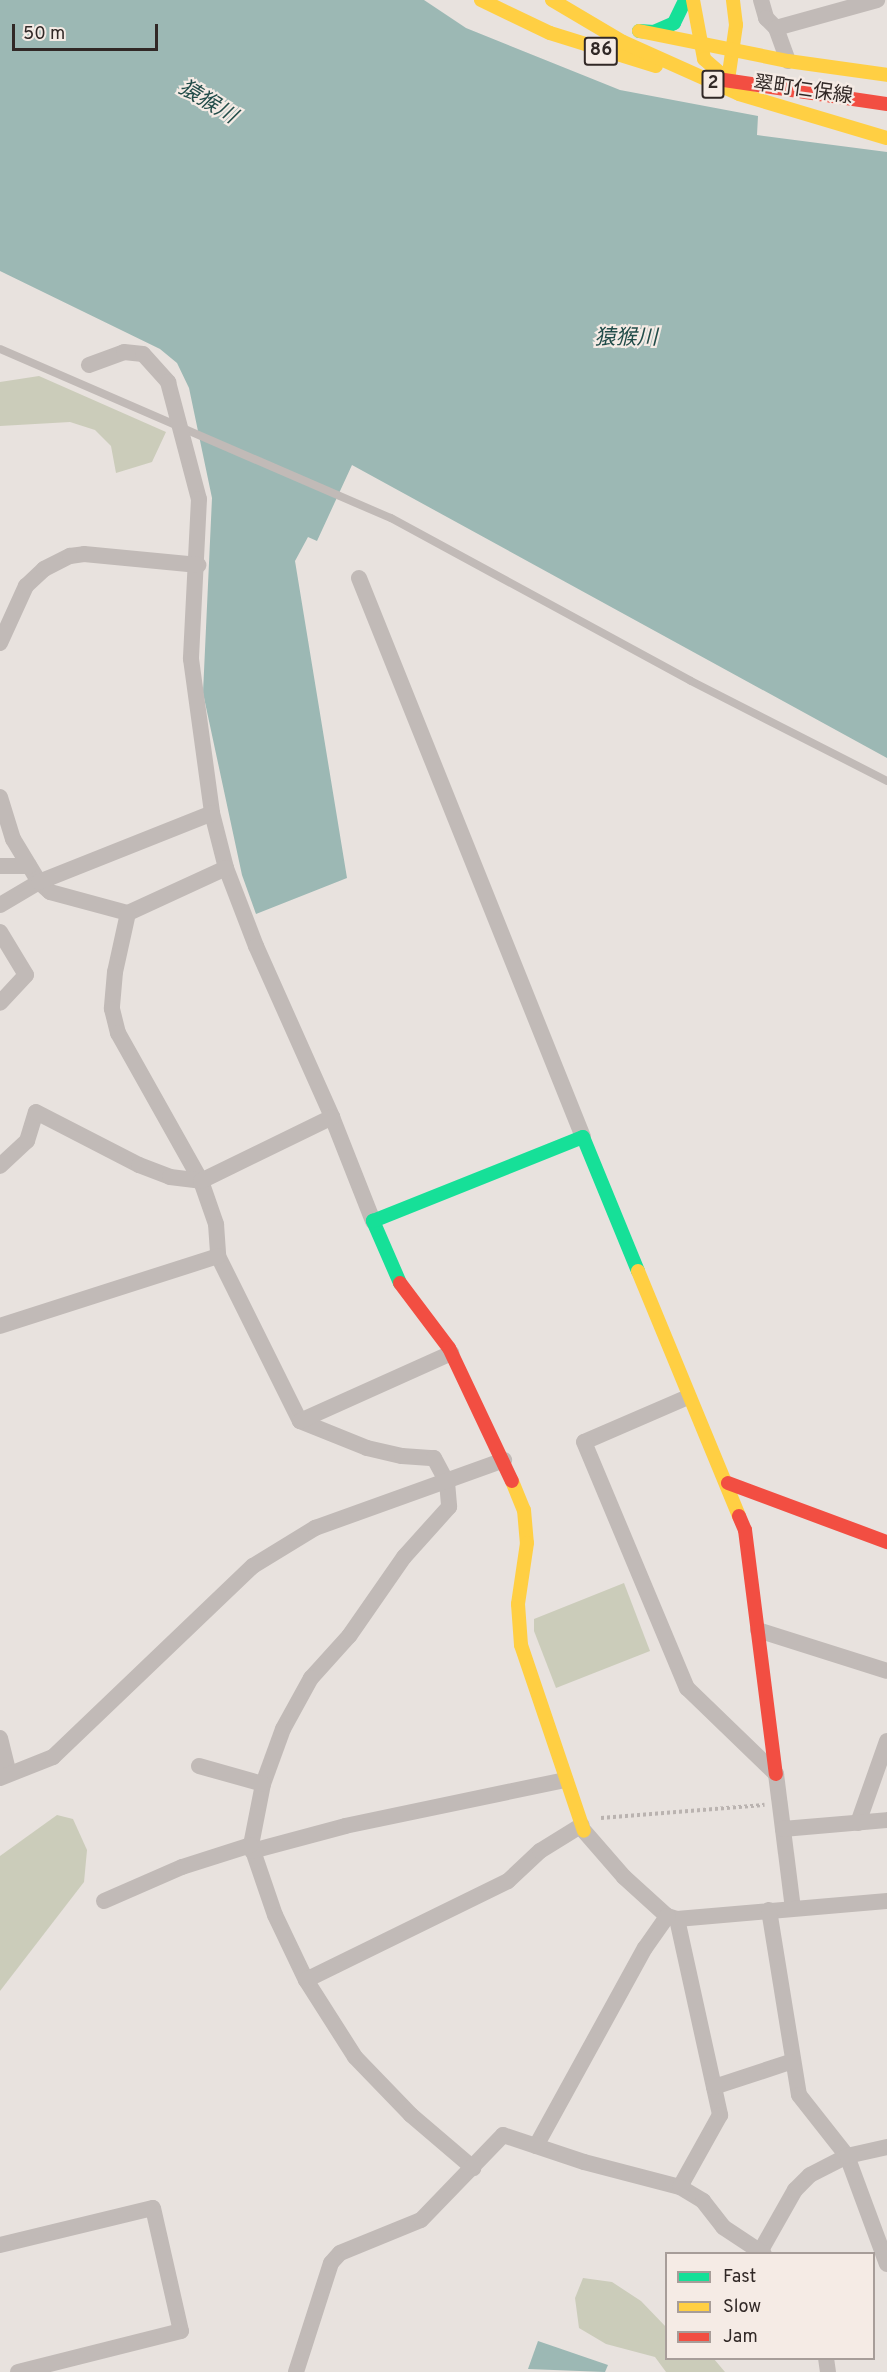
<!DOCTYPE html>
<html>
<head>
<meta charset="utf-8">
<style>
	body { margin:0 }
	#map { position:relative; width:887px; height:2372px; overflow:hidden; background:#e8e2de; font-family:Overpass,"Noto Sans JP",sans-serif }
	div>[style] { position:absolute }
	.green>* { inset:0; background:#cbccba }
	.water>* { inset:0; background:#9cb8b4 }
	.path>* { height:4px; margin-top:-2px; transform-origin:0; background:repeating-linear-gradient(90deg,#bab3b0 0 3px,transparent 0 6px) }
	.lane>* { height:8px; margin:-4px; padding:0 4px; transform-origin:4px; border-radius:4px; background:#c1bab7 }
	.street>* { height:16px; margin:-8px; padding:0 8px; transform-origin:8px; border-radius:8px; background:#c1bab7 }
	.fast>* { height:14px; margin:-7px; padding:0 7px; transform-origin:7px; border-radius:7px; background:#16e098 }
	.slow>* { height:14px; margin:-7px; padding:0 7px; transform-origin:7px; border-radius:7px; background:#ffcf43 }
	.jam>* { height:14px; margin:-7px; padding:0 7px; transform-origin:7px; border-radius:7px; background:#f24e42 }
	span { translate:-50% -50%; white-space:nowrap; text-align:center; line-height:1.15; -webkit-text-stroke:4.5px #f5ebe5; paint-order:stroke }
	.shield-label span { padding:2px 4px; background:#f5ebe5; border:2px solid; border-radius:4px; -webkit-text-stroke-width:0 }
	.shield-label { font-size:18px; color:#312826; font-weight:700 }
	.street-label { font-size:20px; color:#312826 }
	.water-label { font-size:21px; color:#224c49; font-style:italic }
	.legend { position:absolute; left:665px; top:2252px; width:210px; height:108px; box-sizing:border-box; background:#f5ebe5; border:2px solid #a79d99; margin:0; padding:8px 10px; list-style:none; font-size:18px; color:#312826 }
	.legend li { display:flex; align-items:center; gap:12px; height:30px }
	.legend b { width:30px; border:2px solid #a79d99 }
	.scale { position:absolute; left:12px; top:24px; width:146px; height:27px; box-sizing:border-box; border:3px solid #312826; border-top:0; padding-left:8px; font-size:18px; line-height:21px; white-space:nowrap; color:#312826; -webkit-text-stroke:4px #f5ebe5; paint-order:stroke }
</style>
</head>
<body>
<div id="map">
	<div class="green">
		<i style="clip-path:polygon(39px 376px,166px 432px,152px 462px,116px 473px,111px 446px,95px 430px,70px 422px,0 426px,0 382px)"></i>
		<i style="clip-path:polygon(624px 1583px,650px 1651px,556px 1688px,534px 1631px,534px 1619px)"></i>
		<i style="clip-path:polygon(57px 1815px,73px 1819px,87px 1850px,84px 1882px,0 1991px,0 1856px)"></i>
		<i style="clip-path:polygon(583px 2278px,612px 2282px,641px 2301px,666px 2327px,666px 2358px,714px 2359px,725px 2372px,666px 2372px,655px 2357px,606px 2344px,579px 2328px,575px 2298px)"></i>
	</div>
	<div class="water">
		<i style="clip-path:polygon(0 0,424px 0,466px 28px,620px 90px,758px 116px,757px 135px,887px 152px,887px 758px,352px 465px,317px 541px,308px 537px,295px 561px,347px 878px,256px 914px,242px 875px,203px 693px,212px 498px,189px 388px,177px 363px,160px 349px,0 271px)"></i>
		<i style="clip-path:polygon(538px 2341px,608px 2365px,605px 2372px,528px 2369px)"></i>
	</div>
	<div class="path">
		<i style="left:601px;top:1818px;width:164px;rotate:-4.6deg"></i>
	</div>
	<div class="lane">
		<i style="left:0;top:349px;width:426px;rotate:23.4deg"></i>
		<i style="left:391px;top:518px;width:341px;rotate:28.5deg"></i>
		<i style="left:691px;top:681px;width:220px;rotate:27deg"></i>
	</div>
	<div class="street">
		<i style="left:761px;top:0;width:19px;rotate:74deg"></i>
		<i style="left:766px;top:18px;width:14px;rotate:45deg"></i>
		<i style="left:788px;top:61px;width:35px;rotate:-110deg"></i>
		<i style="left:776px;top:28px;width:105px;rotate:-15.5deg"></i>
		<i style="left:89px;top:365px;width:37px;rotate:-20deg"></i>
		<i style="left:124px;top:352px;width:19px;rotate:6deg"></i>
		<i style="left:143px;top:354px;width:38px;rotate:48deg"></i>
		<i style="left:168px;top:382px;width:121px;rotate:75.2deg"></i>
		<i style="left:199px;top:499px;width:160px;rotate:92.9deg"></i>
		<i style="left:191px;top:659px;width:155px;rotate:82.2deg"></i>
		<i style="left:212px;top:813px;width:57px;rotate:75.7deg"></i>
		<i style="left:226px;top:868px;width:84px;rotate:69deg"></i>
		<i style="left:256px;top:946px;width:187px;rotate:66deg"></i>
		<i style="left:332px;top:1117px;width:112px;rotate:68.5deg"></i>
		<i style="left:359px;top:578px;width:602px;rotate:68.16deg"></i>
		<i style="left:0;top:643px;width:63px;rotate:-65.5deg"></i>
		<i style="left:26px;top:586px;width:25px;rotate:-43deg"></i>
		<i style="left:44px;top:569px;width:29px;rotate:-27deg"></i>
		<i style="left:70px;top:556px;width:14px;rotate:-8deg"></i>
		<i style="left:84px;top:554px;width:115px;rotate:5.5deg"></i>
		<i style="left:0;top:797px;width:44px;rotate:72.8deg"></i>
		<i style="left:13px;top:839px;width:50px;rotate:58.8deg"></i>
		<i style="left:39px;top:882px;width:15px;rotate:42deg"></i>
		<i style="left:50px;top:892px;width:81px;rotate:15.1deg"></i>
		<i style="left:0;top:866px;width:29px"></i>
		<i style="left:226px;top:868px;width:108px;rotate:155.3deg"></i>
		<i style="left:128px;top:913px;width:60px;rotate:102.4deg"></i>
		<i style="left:115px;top:972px;width:37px;rotate:95deg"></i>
		<i style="left:112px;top:1009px;width:25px;rotate:76deg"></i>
		<i style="left:118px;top:1033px;width:170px;rotate:60.7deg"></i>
		<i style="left:201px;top:1181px;width:46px;rotate:70.8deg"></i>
		<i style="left:216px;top:1224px;width:32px;rotate:86deg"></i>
		<i style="left:218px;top:1256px;width:184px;rotate:63.6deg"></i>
		<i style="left:300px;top:1421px;width:72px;rotate:21.9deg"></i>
		<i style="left:367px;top:1448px;width:36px;rotate:13deg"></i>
		<i style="left:402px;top:1456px;width:32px;rotate:4deg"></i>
		<i style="left:434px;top:1458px;width:27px;rotate:62deg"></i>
		<i style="left:447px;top:1482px;width:25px;rotate:85deg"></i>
		<i style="left:449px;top:1507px;width:67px;rotate:132deg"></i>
		<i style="left:404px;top:1557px;width:96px;rotate:124.8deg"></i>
		<i style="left:349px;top:1636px;width:57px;rotate:132.1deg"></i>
		<i style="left:311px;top:1678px;width:58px;rotate:118.8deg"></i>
		<i style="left:283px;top:1729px;width:59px;rotate:110deg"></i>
		<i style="left:263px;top:1784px;width:62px;rotate:101.1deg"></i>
		<i style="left:251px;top:1845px;width:74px;rotate:71.1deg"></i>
		<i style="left:275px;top:1915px;width:72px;rotate:64.5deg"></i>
		<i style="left:306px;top:1980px;width:91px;rotate:57.5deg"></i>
		<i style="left:355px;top:2057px;width:81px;rotate:46deg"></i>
		<i style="left:411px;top:2115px;width:82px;rotate:40.5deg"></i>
		<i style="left:0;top:905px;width:45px;rotate:-30.5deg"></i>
		<i style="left:39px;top:882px;width:186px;rotate:-21.7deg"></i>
		<i style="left:0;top:932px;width:50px;rotate:58.8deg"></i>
		<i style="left:26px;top:975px;width:38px;rotate:133deg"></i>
		<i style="left:0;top:1166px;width:37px;rotate:-43deg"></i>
		<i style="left:27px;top:1141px;width:30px;rotate:-73deg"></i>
		<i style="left:36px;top:1112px;width:116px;rotate:27.2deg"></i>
		<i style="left:139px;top:1165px;width:33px;rotate:21deg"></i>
		<i style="left:170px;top:1177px;width:31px;rotate:7deg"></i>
		<i style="left:201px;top:1181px;width:146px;rotate:-26deg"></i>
		<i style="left:0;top:1326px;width:229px;rotate:-17.8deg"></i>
		<i style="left:688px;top:1397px;width:113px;rotate:156.6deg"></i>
		<i style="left:584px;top:1442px;width:267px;rotate:67.3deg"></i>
		<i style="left:687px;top:1688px;width:124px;rotate:44deg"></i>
		<i style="left:776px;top:1774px;width:135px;rotate:82.8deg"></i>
		<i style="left:300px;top:1421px;width:166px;rotate:-24.2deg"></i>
		<i style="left:758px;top:1630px;width:135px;rotate:17.6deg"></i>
		<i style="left:0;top:1738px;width:37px;rotate:76deg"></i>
		<i style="left:199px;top:1766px;width:66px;rotate:15.7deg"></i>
		<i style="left:0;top:1778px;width:57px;rotate:-21.6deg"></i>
		<i style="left:53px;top:1757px;width:277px;rotate:-43.7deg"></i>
		<i style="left:253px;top:1566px;width:73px;rotate:-31.5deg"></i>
		<i style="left:315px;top:1528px;width:201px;rotate:-19.8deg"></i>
		<i style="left:858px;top:1823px;width:87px;rotate:-70.5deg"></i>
		<i style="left:783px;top:1829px;width:104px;rotate:-4.9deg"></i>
		<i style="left:584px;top:1831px;width:61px;rotate:49deg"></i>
		<i style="left:624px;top:1877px;width:58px;rotate:42.2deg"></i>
		<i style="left:667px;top:1916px;width:10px;rotate:17deg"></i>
		<i style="left:677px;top:1919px;width:211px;rotate:-4.9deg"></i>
		<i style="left:252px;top:1851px;width:96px;rotate:-15deg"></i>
		<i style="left:345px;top:1826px;width:225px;rotate:-11.8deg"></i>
		<i style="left:104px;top:1901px;width:85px;rotate:-23.6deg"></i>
		<i style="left:182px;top:1867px;width:72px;rotate:-17.7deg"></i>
		<i style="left:769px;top:1910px;width:187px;rotate:80.8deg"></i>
		<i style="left:799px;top:2095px;width:78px;rotate:51.8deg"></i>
		<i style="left:847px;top:2156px;width:115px;rotate:69.7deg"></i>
		<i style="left:677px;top:1919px;width:201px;rotate:77.6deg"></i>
		<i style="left:720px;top:2115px;width:82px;rotate:119.1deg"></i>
		<i style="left:306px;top:1980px;width:225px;rotate:-26.1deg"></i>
		<i style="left:508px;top:1881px;width:44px;rotate:-43.2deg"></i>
		<i style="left:540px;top:1851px;width:49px;rotate:-31.8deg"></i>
		<i style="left:714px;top:2087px;width:80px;rotate:-18.2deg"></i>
		<i style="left:536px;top:2146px;width:226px;rotate:-61.2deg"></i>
		<i style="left:645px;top:1948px;width:39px;rotate:-55deg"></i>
		<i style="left:0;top:2245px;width:157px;rotate:-13.6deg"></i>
		<i style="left:153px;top:2208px;width:126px;rotate:77.2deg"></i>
		<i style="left:181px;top:2331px;width:168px;rotate:165.9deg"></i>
		<i style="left:761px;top:2250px;width:69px;rotate:-60.5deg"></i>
		<i style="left:795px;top:2190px;width:21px;rotate:-45deg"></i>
		<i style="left:810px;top:2175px;width:42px;rotate:-27.2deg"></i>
		<i style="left:847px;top:2156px;width:41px;rotate:-12.7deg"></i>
		<i style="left:826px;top:2358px;width:14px;rotate:82deg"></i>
		<i style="left:296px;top:2372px;width:114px;rotate:-72.2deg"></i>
		<i style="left:331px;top:2263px;width:13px;rotate:-48deg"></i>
		<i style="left:340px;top:2253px;width:87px;rotate:-22.2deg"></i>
		<i style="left:421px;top:2220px;width:118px;rotate:-46deg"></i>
		<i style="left:503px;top:2135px;width:85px;rotate:18.4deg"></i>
		<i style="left:584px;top:2162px;width:99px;rotate:14.6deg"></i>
		<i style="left:680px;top:2187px;width:27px;rotate:31deg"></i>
		<i style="left:703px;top:2201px;width:33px;rotate:52deg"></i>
		<i style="left:723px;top:2227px;width:49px;rotate:33.4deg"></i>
	</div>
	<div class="fast">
		<i style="left:639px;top:31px;width:15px;rotate:4deg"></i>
		<i style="left:654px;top:32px;width:22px;rotate:-24deg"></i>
		<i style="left:674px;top:23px;width:25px;rotate:-64deg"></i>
		<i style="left:400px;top:1283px;width:68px;rotate:-113.5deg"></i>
		<i style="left:373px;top:1221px;width:226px;rotate:-21.8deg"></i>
		<i style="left:583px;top:1137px;width:145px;rotate:67.7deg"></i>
	</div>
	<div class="slow">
		<i style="left:481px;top:0;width:76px;rotate:25.6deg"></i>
		<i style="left:550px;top:33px;width:111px;rotate:17.3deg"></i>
		<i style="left:552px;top:0;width:82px;rotate:30.6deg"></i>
		<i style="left:623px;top:42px;width:127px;rotate:24.1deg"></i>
		<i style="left:739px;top:94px;width:154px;rotate:16.6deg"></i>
		<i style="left:693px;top:0;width:60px;rotate:79.4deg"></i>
		<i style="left:704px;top:59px;width:32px;rotate:41deg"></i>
		<i style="left:728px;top:80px;width:56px;rotate:-81.7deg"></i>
		<i style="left:736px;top:25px;width:25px;rotate:-97deg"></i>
		<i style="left:639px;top:31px;width:152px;rotate:11.4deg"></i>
		<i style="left:788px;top:61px;width:100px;rotate:8deg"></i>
		<i style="left:638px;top:1271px;width:265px;rotate:67.6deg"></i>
		<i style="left:512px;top:1481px;width:31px;rotate:68deg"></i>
		<i style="left:524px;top:1510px;width:33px;rotate:85deg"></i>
		<i style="left:527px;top:1543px;width:62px;rotate:98.4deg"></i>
		<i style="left:518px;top:1604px;width:41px;rotate:85.8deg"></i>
		<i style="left:521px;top:1645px;width:196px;rotate:71.3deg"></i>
	</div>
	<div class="jam">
		<i style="left:724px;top:80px;width:165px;rotate:8.4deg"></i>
		<i style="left:400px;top:1283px;width:81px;rotate:53deg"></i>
		<i style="left:449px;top:1348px;width:147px;rotate:64.7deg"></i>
		<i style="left:728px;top:1483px;width:170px;rotate:20.4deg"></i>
		<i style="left:739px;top:1516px;width:15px;rotate:67deg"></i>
		<i style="left:745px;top:1530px;width:246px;rotate:82.8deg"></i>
	</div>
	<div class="shield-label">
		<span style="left:601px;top:51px">86</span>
		<span style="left:713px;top:84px">2</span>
	</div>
	<div class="street-label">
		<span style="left:803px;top:91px;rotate:8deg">翠町仁保線</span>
	</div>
	<div class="water-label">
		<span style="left:207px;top:103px;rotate:31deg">猿猴川</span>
		<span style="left:626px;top:339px">猿猴川</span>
	</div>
	<ul class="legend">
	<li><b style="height:8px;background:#16e098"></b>Fast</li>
	<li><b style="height:8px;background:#ffcf43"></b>Slow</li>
	<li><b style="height:8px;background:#f24e42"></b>Jam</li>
	</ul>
	<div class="scale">50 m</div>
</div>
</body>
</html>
